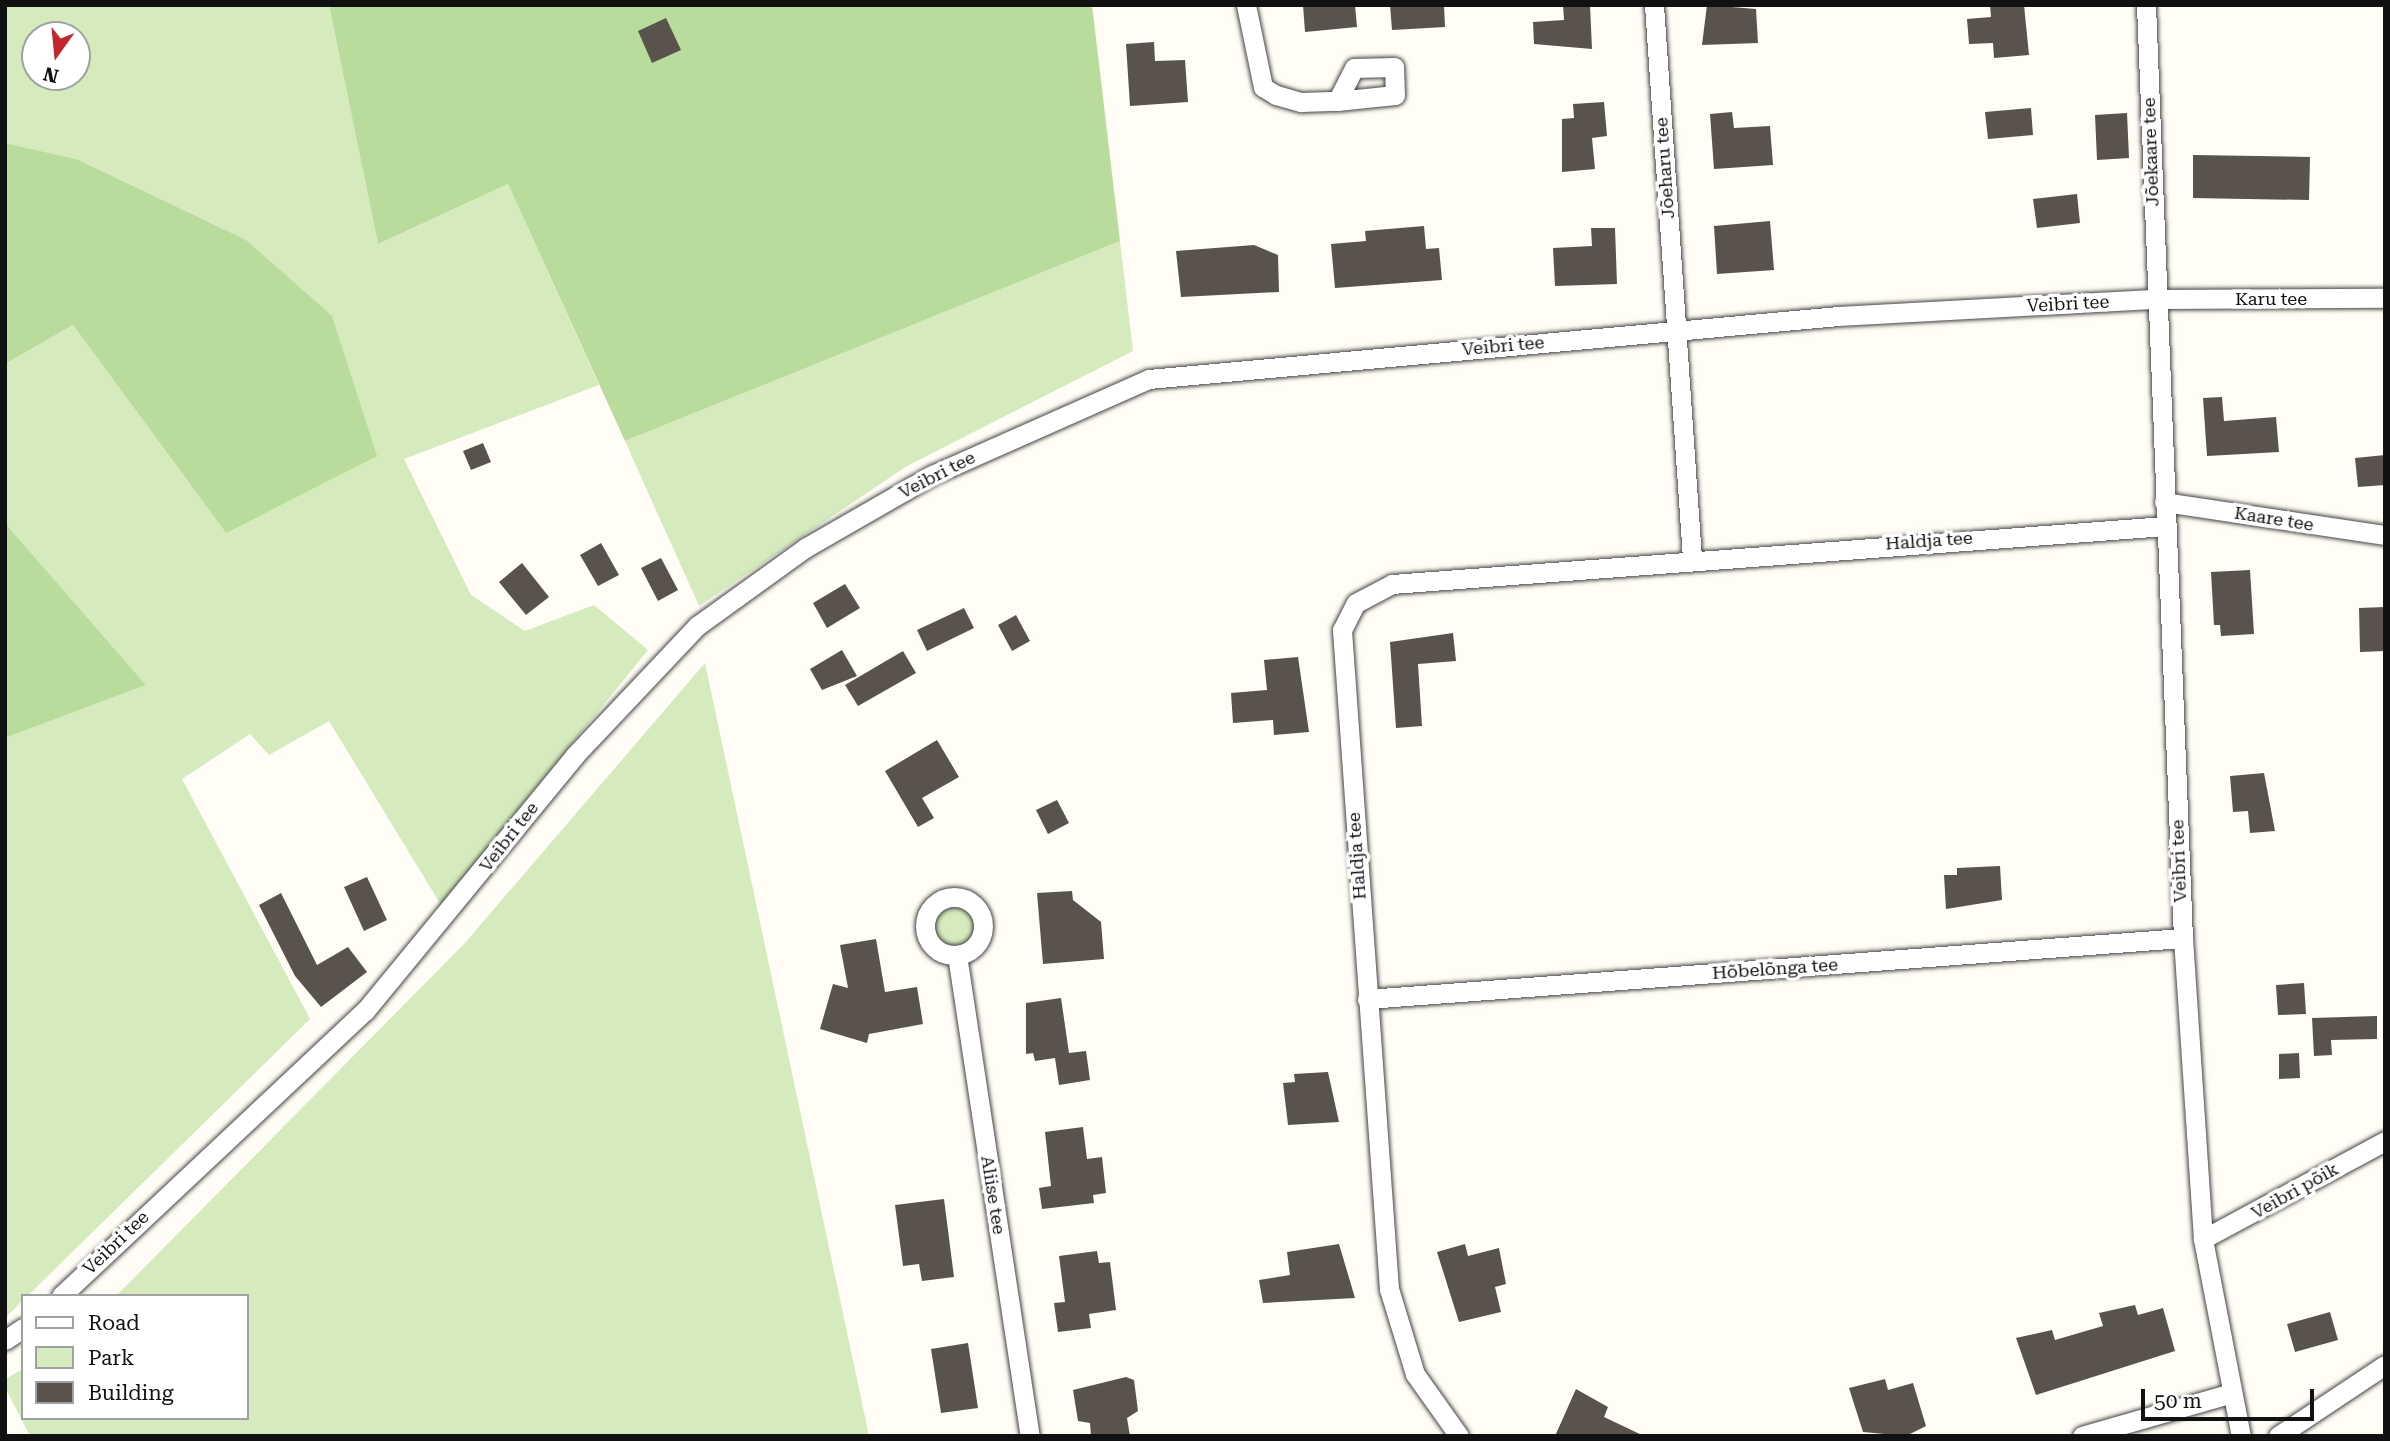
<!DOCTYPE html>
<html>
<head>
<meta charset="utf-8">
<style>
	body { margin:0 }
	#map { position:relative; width:2390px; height:1441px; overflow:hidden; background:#fffdf5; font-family:"Roboto Serif",serif }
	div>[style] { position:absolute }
	.green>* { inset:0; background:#d5ebbd }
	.round { border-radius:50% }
	.forest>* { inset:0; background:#b9dc9c }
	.building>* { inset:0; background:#5a524d }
	.roads { filter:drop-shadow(0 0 2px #444) drop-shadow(0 0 2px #444) }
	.minor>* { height:19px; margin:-9.5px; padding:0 9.5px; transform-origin:9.5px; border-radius:9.5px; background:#fff }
	.minor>.ring { margin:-9.5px; padding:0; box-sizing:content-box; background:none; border:19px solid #fff; border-radius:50% }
	span { translate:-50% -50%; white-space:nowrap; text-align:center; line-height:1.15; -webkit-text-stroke:7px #fff; paint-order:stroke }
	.street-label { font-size:18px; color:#111 }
	.frame { position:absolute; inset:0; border:7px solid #111; pointer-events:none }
	.legend { position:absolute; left:21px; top:1294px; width:228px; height:126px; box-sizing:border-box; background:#fff; border:2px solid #a0a0a0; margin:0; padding:9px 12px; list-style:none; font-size:21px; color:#111 }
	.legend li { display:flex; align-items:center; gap:14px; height:35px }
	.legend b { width:35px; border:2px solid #a0a0a0 }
	.north { position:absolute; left:21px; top:21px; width:70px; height:70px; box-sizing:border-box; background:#fff; border:2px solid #a0a0a0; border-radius:50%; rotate:195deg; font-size:19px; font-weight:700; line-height:28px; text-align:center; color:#111 }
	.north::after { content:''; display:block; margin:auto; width:24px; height:32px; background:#c4262e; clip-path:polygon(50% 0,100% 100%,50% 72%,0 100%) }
	.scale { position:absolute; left:2141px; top:1389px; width:173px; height:32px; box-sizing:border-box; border:4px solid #111; border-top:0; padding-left:9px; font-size:21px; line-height:24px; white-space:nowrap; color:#111; -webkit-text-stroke:5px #fff; paint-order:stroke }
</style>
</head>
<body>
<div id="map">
	<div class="green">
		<i style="clip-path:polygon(evenodd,5px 5px,329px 5px,378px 244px,508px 184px,599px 385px,404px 459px,471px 595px,525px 631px,594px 605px,648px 650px,441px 905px,329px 721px,269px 755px,250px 734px,182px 779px,310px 1019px,5px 1318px,5px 738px,146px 685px,5px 523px,5px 364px,73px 325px,226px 533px,76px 159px,5px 143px,5px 5px,35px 35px,77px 35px,77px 77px,35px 77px,35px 35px)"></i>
		<i style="clip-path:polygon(1120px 241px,1133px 351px,907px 466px,699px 606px,625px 441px)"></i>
		<i style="clip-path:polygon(705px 663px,869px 1436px,30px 1436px,5px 1387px,5px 1379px,23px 1369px,23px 1418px,247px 1418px,247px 1296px,116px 1296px,464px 944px)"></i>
		<i class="round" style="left:932px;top:903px;width:46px;height:46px"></i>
	</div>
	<div class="forest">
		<i style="clip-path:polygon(329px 5px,1092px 5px,1120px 241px,625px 441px,508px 184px,378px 244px)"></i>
		<i style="clip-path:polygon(5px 143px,76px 159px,246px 240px,332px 316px,377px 456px,226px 533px,73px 325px,5px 364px)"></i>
		<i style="clip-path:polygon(5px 523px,146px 685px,5px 738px,6px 582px)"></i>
	</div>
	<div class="building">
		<i style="clip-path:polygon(1303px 5px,1355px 5px,1357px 27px,1305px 32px)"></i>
		<i style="clip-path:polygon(1390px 5px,1444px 5px,1445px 27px,1392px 30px)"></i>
		<i style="clip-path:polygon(1563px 5px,1590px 5px,1592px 49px,1534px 44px,1533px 22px,1564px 20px)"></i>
		<i style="clip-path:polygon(1707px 5px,1756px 9px,1758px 43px,1702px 45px)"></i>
		<i style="clip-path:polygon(1990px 5px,2024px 5px,2029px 55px,1994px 58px,1993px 43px,1969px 44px,1967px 19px,1991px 17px)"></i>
		<i style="clip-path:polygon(666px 18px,681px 50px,652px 63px,638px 31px)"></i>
		<i style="clip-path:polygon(1154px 42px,1155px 61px,1185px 60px,1188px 102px,1130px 106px,1126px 44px)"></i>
		<i style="clip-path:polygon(1604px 102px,1607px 136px,1592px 138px,1595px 169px,1562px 172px,1562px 119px,1574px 118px,1573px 104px)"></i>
		<i style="clip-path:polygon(2031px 108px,2033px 135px,1988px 139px,1985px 112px)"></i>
		<i style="clip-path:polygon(1732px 112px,1734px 128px,1770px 126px,1773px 165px,1714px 169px,1710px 114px)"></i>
		<i style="clip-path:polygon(2127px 113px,2129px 158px,2097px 160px,2095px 115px)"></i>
		<i style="clip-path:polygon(2193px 155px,2310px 157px,2309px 200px,2193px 198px)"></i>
		<i style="clip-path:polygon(2077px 194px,2080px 223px,2037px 228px,2033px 199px)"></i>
		<i style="clip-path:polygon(1770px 221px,1774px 270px,1717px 274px,1714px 226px)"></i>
		<i style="clip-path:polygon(1424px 226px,1426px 249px,1439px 248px,1442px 280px,1335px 288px,1331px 244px,1366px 241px,1365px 231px)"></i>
		<i style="clip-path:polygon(1591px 228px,1615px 228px,1617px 284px,1555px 286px,1553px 248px,1592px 246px)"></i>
		<i style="clip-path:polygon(1254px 245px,1278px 255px,1279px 292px,1181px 297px,1176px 251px)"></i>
		<i style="clip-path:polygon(2222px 397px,2224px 421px,2276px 417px,2279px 452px,2207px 456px,2203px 398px)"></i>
		<i style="clip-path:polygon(483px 443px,491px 462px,471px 470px,463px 451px)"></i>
		<i style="clip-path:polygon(2385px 455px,2385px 485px,2358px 487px,2355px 458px)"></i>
		<i style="clip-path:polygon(601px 543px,619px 575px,598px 586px,580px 555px)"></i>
		<i style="clip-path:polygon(661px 558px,678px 590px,658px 601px,641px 568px)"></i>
		<i style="clip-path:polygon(522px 563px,549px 597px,526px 615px,499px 582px)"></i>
		<i style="clip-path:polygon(2250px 570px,2254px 634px,2221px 636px,2220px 625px,2214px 625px,2211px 572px)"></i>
		<i style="clip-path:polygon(845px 584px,860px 608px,827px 628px,813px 603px)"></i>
		<i style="clip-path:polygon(2385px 607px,2385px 651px,2360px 652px,2359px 608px)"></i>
		<i style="clip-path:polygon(964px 608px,974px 628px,927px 651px,917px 630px)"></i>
		<i style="clip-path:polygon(1016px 615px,1030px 641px,1012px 651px,998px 625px)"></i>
		<i style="clip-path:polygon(1453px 633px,1456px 661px,1418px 664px,1422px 726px,1396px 728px,1390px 642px)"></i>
		<i style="clip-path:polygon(842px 650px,857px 676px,822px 690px,810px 669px)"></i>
		<i style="clip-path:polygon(903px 651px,916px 673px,858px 706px,845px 685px)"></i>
		<i style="clip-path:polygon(1298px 657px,1309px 732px,1274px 735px,1273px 720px,1233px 723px,1231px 693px,1267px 690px,1264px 660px)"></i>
		<i style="clip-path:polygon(937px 740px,959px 777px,922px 798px,934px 818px,918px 827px,885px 771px)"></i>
		<i style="clip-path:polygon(2264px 773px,2275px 831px,2250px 833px,2248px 811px,2233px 812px,2230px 776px)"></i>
		<i style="clip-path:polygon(1057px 800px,1069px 823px,1048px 834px,1036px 810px)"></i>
		<i style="clip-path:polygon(2000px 866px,2002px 900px,1946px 909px,1944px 875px,1957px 875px,1957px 868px)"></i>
		<i style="clip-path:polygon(367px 877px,387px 920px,364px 931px,344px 887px)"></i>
		<i style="clip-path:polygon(1072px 891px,1073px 900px,1101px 922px,1104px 959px,1043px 964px,1037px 893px)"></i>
		<i style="clip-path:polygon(281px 893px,317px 965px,348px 947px,367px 972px,321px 1007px,295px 976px,259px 905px)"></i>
		<i style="clip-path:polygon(876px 939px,885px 992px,917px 987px,923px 1024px,869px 1034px,867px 1043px,820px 1029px,833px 984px,848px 988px,840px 945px)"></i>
		<i style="clip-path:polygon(2304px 983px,2306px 1014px,2278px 1015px,2276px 985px)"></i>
		<i style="clip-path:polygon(1061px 998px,1069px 1053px,1086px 1051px,1090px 1080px,1059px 1085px,1055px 1058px,1035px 1061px,1033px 1053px,1026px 1054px,1026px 1003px)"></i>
		<i style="clip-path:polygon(2377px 1016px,2377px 1039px,2331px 1040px,2332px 1055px,2314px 1056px,2312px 1018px)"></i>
		<i style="clip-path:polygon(2299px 1053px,2300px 1078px,2279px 1079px,2279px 1054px)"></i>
		<i style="clip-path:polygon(1328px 1072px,1339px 1122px,1288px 1125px,1283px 1083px,1295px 1082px,1294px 1074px)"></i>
		<i style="clip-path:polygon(1083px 1127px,1087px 1159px,1102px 1157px,1106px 1193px,1093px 1195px,1094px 1203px,1042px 1209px,1039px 1188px,1051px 1186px,1045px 1132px)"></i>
		<i style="clip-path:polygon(944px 1199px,954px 1277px,922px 1281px,919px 1264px,903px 1266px,895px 1205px)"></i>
		<i style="clip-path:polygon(1339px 1244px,1355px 1298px,1263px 1303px,1259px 1280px,1290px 1275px,1287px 1252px)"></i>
		<i style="clip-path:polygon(1465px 1244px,1468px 1256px,1499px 1248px,1506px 1284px,1495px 1287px,1501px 1312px,1459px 1322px,1437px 1252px)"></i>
		<i style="clip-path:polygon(1097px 1251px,1099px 1263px,1110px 1262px,1116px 1310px,1089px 1314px,1091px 1328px,1058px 1332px,1054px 1303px,1065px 1302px,1059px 1256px)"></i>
		<i style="clip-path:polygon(2135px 1305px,2138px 1315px,2163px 1308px,2175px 1351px,2036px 1395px,2016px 1338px,2052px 1330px,2055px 1340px,2103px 1326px,2099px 1313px)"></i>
		<i style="clip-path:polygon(2330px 1312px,2338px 1340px,2295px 1352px,2287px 1324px)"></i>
		<i style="clip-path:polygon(968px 1343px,978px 1408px,941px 1413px,931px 1349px)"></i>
		<i style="clip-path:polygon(1126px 1377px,1134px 1380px,1138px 1411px,1127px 1418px,1130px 1436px,1091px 1436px,1090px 1423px,1078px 1421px,1073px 1390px)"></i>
		<i style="clip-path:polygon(1885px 1379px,1888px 1390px,1913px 1383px,1926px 1426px,1906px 1436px,1863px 1432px,1849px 1388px)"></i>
		<i style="clip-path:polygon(1576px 1389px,1608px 1407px,1604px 1417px,1644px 1436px,1555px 1436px)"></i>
	</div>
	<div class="roads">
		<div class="minor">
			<i style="left:1246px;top:5px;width:84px;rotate:78.3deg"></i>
			<i style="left:1263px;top:87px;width:15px;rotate:32deg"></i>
			<i style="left:1276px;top:95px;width:26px;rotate:16deg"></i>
			<i style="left:1301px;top:102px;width:36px;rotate:-2deg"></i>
			<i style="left:1337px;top:101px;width:58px;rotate:-5.9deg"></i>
			<i style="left:1395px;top:95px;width:28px;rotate:-92deg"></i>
			<i style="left:1394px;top:67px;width:40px;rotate:178.6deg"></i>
			<i style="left:1354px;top:68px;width:37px;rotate:117deg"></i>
			<i style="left:1654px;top:5px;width:554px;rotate:86.07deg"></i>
			<i style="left:2146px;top:5px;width:934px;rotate:87.73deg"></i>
			<i style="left:2183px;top:938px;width:302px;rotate:86.2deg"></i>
			<i style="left:2203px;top:1239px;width:201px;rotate:79.1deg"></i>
			<i style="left:2164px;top:502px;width:223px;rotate:8.5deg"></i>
			<i class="ring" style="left:925px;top:897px;width:39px;height:39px"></i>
			<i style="left:957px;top:955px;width:487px;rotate:81.4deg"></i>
			<i style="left:1367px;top:999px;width:818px;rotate:-4.28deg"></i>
			<i style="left:2203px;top:1239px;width:207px;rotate:-28.3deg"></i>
			<i style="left:61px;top:1296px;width:417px;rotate:-43.2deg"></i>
			<i style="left:365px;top:1011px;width:331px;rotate:-50.6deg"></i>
			<i style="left:575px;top:755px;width:178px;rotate:-46.6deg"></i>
			<i style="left:697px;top:626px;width:133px;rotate:-35.8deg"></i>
			<i style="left:805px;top:548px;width:146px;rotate:-29.9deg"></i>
			<i style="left:932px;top:475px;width:237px;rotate:-23.9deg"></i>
			<i style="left:1149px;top:379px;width:692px;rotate:-5.22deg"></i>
			<i style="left:1838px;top:316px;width:319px;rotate:-3.1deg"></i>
			<i style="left:2157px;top:299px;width:228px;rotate:-0.3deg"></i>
			<i style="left:5px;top:1340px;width:22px;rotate:-34deg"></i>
			<i style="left:1459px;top:1436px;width:76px;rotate:-125.4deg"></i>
			<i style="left:1415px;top:1374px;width:89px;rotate:-107deg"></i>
			<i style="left:1389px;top:1289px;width:661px;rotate:-94.08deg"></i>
			<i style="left:1342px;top:630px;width:30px;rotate:-63deg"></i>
			<i style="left:1356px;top:603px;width:41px;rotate:-27.8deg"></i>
			<i style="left:1392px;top:584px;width:775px;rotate:-4.29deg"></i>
			<i style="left:2082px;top:1436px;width:156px;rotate:-16deg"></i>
			<i style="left:2278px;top:1436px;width:128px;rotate:-33.6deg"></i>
		</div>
	</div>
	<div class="street-label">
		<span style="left:2151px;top:152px;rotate:-92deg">Jõekaare tee</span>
		<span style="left:1665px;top:168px;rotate:-94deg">Jõeharu tee</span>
		<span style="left:2271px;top:299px">Karu tee</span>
		<span style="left:2068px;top:304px;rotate:-3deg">Veibri tee</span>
		<span style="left:1503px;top:346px;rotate:-5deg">Veibri tee</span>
		<span style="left:937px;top:475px;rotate:-27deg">Veibri tee</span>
		<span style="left:2274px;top:519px;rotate:9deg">Kaare tee</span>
		<span style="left:1929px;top:541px;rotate:-4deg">Haldja tee</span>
		<span style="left:509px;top:837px;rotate:-52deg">Veibri tee</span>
		<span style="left:1357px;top:856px;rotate:-94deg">Haldja tee</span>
		<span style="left:2179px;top:861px;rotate:-92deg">Veibri tee</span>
		<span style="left:1775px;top:969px;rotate:-4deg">Hõbelõnga tee</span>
		<span style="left:2295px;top:1191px;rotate:-29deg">Veibri põik</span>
		<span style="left:993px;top:1195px;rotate:81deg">Aliise tee</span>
		<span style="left:116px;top:1243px;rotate:-44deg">Veibri tee</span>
	</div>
	<div class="frame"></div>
	<ul class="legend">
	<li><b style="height:9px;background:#fff"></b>Road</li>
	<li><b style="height:19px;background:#d5ebbd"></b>Park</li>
	<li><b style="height:19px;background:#5a524d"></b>Building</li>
	</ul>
	<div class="north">N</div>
	<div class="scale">50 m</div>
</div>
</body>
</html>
